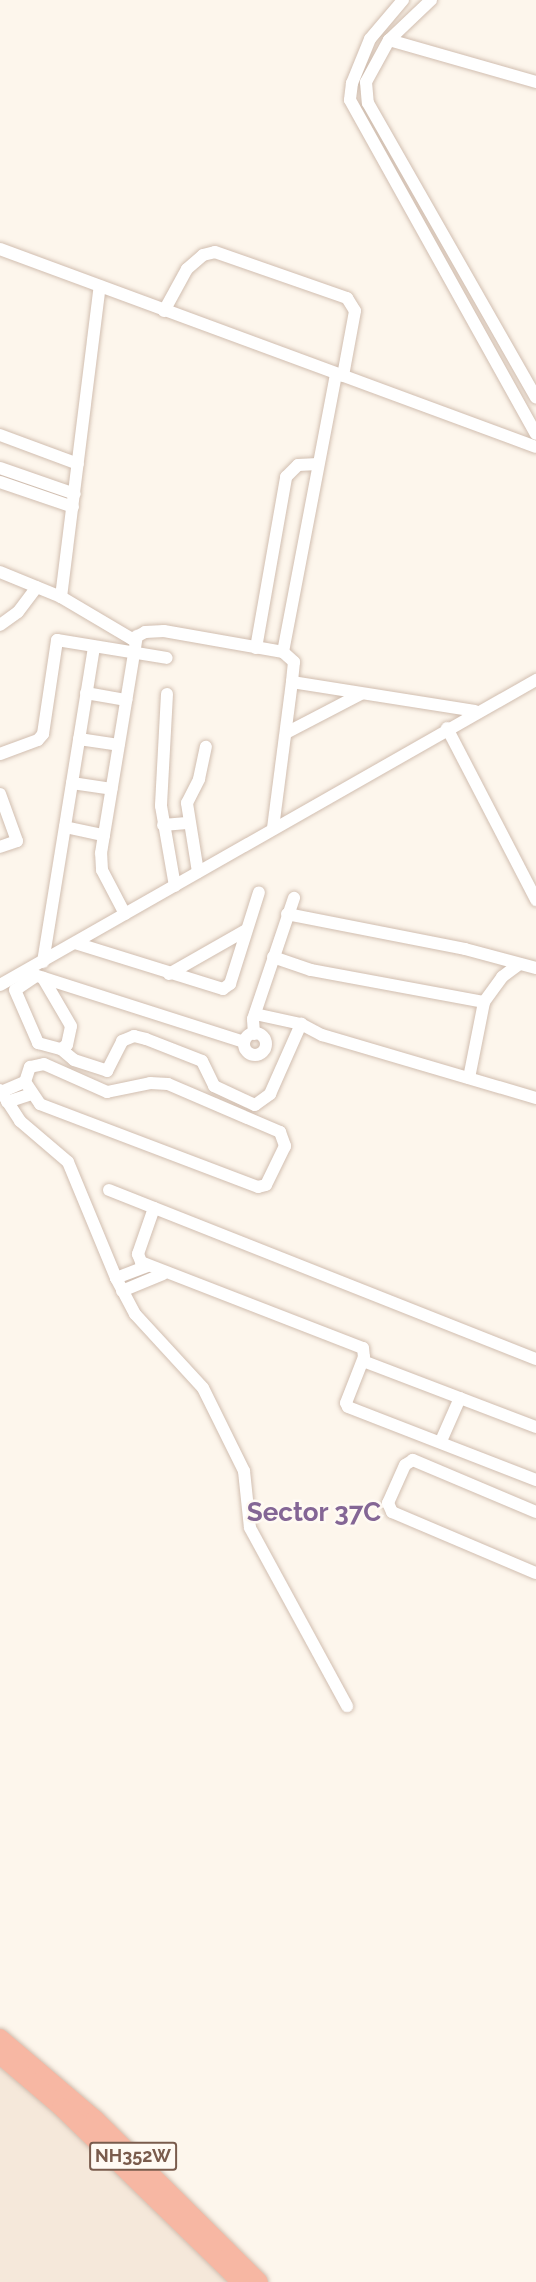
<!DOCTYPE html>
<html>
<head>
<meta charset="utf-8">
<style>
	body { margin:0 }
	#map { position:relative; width:536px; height:2282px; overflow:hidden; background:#fdf6ec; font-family:Raleway,sans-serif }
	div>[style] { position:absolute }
	.residential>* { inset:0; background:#f5e8da }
	.roads { filter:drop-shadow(0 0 2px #d1beb0) drop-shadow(0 0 2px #d1beb0) }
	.minor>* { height:12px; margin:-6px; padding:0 6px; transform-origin:6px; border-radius:6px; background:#fff }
	.minor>.ring { margin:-6px; padding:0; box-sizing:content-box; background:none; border:12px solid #fff; border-radius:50% }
	.highway>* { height:18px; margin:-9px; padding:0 9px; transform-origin:9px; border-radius:9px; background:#f7b7a3 }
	span { translate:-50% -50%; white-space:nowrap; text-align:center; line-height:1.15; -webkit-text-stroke:5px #fffaf3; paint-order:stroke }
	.shield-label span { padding:2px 4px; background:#fffaf3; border:2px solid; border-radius:4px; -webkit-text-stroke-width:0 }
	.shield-label { font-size:18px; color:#7a5c4d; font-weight:700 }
	.district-label { font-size:26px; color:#846695; font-weight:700 }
</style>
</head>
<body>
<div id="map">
	<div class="residential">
		<i style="clip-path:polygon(0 2061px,237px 2282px,0 2282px)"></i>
	</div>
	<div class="roads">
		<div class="minor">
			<i style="left:403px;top:0;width:51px;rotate:130.2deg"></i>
			<i style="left:370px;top:39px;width:48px;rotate:112.2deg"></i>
			<i style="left:352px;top:83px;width:17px;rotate:97deg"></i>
			<i style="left:350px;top:100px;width:382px;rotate:60.9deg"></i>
			<i style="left:431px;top:0;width:58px;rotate:136.4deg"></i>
			<i style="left:389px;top:40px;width:48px;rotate:118.7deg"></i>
			<i style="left:366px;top:82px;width:21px;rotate:85deg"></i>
			<i style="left:368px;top:103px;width:339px;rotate:60.3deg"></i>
			<i style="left:389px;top:40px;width:153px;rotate:15.9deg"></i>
			<i style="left:0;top:249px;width:571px;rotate:20.27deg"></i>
			<i style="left:164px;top:311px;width:48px;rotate:-61.3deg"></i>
			<i style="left:187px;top:269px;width:21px;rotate:-41deg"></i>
			<i style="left:203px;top:255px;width:12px;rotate:-14deg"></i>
			<i style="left:215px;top:252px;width:140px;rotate:19.2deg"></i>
			<i style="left:347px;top:298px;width:15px;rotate:58deg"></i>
			<i style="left:355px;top:311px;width:66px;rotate:100.5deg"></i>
			<i style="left:0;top:435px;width:83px;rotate:20.4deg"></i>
			<i style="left:0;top:468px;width:79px;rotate:19.1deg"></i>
			<i style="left:0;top:482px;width:77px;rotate:18.9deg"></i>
			<i style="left:0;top:572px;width:66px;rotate:22.3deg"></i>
			<i style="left:61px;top:597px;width:82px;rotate:30.6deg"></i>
			<i style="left:132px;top:639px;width:15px;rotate:-28deg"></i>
			<i style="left:145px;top:632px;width:19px;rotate:-3deg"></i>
			<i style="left:164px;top:631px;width:121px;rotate:10deg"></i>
			<i style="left:283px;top:652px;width:15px;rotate:42deg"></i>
			<i style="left:294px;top:662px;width:20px;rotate:96deg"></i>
			<i style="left:292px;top:682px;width:185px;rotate:9deg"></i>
			<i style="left:61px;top:597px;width:313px;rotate:-82.9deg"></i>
			<i style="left:0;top:625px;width:22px;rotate:-36deg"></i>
			<i style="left:18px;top:612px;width:31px;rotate:-53deg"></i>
			<i style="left:256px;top:648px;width:174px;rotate:-80deg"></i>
			<i style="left:286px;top:477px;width:17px;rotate:-45deg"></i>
			<i style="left:298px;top:465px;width:20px;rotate:-3deg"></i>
			<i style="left:283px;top:652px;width:283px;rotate:-79.2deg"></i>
			<i style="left:86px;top:693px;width:41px;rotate:9.9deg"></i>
			<i style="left:167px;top:694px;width:112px;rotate:93.1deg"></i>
			<i style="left:161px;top:806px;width:81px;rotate:80.1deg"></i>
			<i style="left:447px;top:728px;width:194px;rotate:62.6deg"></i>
			<i style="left:286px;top:733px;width:85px;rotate:-27.5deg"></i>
			<i style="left:79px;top:739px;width:40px;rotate:8.5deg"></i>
			<i style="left:0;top:754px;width:40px;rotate:-20.2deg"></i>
			<i style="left:38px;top:740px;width:8px;rotate:-50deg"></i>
			<i style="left:43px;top:734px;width:95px;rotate:-81.5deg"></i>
			<i style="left:57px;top:640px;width:111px;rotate:9.3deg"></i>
			<i style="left:72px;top:783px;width:40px;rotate:8.5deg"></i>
			<i style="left:0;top:794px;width:50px;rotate:70.1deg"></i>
			<i style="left:17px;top:841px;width:18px;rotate:161deg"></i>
			<i style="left:163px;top:825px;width:24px;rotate:-5deg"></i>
			<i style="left:65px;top:827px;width:40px;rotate:12deg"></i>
			<i style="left:273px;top:828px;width:147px;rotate:-82.6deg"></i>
			<i style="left:198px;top:872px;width:70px;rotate:-99.1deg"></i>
			<i style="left:187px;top:803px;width:27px;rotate:-63deg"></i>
			<i style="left:199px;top:779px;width:33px;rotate:-78deg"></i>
			<i style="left:125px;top:914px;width:50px;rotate:-117.6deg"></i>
			<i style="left:102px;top:870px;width:17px;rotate:-93deg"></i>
			<i style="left:101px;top:853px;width:220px;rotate:-80.6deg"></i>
			<i style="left:287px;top:914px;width:181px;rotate:11.1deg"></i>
			<i style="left:465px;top:949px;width:73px;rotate:15deg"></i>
			<i style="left:75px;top:943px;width:155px;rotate:17.3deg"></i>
			<i style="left:223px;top:989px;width:9px;rotate:-36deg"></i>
			<i style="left:230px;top:984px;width:96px;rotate:-72.5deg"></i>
			<i style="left:273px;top:957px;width:40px;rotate:18.9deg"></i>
			<i style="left:311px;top:970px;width:176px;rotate:10.5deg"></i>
			<i style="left:43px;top:962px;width:318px;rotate:-80.8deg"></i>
			<i style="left:25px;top:972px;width:230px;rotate:17.7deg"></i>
			<i style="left:169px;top:974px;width:89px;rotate:-29.7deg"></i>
			<i style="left:36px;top:976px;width:25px;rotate:146deg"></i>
			<i style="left:15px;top:990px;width:58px;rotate:66.5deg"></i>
			<i style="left:38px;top:1043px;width:24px;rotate:15deg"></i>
			<i style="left:61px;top:1049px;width:7px;rotate:-34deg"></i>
			<i style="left:67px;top:1045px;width:19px;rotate:-78deg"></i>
			<i style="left:71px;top:1026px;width:56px;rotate:-120.3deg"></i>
			<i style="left:0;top:985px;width:617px;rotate:-29.64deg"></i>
			<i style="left:255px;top:1014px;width:47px;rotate:12.3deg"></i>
			<i style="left:301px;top:1024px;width:24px;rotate:28deg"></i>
			<i style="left:322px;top:1035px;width:223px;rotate:16.4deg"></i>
			<i class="ring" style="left:244px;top:1033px;width:10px;height:10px"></i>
			<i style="left:254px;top:1034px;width:15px;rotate:-94deg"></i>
			<i style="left:253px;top:1019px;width:128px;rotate:-71.3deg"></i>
			<i style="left:61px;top:1049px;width:17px;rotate:40deg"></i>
			<i style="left:74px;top:1060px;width:35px;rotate:18deg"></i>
			<i style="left:107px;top:1071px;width:34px;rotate:-63deg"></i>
			<i style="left:122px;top:1041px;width:13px;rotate:-23deg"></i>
			<i style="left:134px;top:1036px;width:12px;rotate:14deg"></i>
			<i style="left:146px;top:1039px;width:60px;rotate:21.4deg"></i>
			<i style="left:202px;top:1061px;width:28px;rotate:64deg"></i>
			<i style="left:214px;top:1086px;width:45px;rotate:24.9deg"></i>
			<i style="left:255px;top:1105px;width:19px;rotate:-36deg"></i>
			<i style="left:270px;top:1094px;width:77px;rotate:-66.1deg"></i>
			<i style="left:44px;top:1064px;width:69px;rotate:24deg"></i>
			<i style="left:107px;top:1092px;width:44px;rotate:-11.8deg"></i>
			<i style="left:150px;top:1083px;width:18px;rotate:3deg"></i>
			<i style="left:168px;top:1084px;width:122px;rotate:23.2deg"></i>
			<i style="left:280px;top:1132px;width:15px;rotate:70deg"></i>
			<i style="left:285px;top:1146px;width:43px;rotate:116deg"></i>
			<i style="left:266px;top:1185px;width:8px;rotate:166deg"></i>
			<i style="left:258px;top:1187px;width:233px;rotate:-159.2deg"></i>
			<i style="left:40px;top:1104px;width:27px;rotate:-124deg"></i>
			<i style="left:25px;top:1082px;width:16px;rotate:-72deg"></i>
			<i style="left:30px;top:1067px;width:14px;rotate:-12deg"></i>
			<i style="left:469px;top:1078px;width:77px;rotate:-78.8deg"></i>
			<i style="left:484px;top:1002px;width:31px;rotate:-54deg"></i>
			<i style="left:502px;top:977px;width:21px;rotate:-37deg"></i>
			<i style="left:0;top:1090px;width:37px;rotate:57deg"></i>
			<i style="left:20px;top:1121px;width:63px;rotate:40.5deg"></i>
			<i style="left:68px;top:1162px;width:126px;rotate:67.5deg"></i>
			<i style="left:116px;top:1278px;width:41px;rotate:62.2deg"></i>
			<i style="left:135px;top:1314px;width:100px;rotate:47.4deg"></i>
			<i style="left:203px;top:1388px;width:93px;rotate:63.7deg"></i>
			<i style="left:244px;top:1471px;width:57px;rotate:84deg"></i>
			<i style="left:250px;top:1528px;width:203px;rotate:61.4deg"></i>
			<i style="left:1px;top:1092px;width:26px;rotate:-23deg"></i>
			<i style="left:7px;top:1102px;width:25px;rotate:-18deg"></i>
			<i style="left:109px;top:1190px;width:459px;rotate:21.6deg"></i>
			<i style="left:154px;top:1208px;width:49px;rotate:109.2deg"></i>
			<i style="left:138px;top:1254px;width:9px;rotate:69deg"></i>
			<i style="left:141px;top:1262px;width:238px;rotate:21.2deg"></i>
			<i style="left:363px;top:1348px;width:9px;rotate:84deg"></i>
			<i style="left:364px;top:1357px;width:49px;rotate:111.4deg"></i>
			<i style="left:346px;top:1403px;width:4px;rotate:63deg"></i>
			<i style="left:348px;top:1407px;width:202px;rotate:21.2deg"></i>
			<i style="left:116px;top:1278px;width:34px;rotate:-21deg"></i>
			<i style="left:122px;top:1291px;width:44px;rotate:-22.5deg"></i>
			<i style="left:363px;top:1361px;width:185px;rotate:20.9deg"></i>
			<i style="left:441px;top:1441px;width:47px;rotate:-66.2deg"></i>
			<i style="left:536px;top:1512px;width:134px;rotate:-157.1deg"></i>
			<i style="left:413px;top:1460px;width:9px;rotate:148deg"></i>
			<i style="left:405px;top:1465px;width:42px;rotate:114.1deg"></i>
			<i style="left:388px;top:1503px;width:10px;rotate:66deg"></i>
			<i style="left:392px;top:1512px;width:156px;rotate:23deg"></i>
		</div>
		<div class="highway">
			<i style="left:0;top:2038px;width:125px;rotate:40.5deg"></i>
			<i style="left:95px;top:2119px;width:231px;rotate:44.8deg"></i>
			<i style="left:0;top:2055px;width:80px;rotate:40.4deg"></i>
			<i style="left:61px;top:2107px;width:251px;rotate:44.2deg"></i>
		</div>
	</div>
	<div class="shield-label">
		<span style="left:133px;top:2156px">NH352W</span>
	</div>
	<div class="district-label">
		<span style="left:314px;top:1513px">Sector 37C</span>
	</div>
</div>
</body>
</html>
